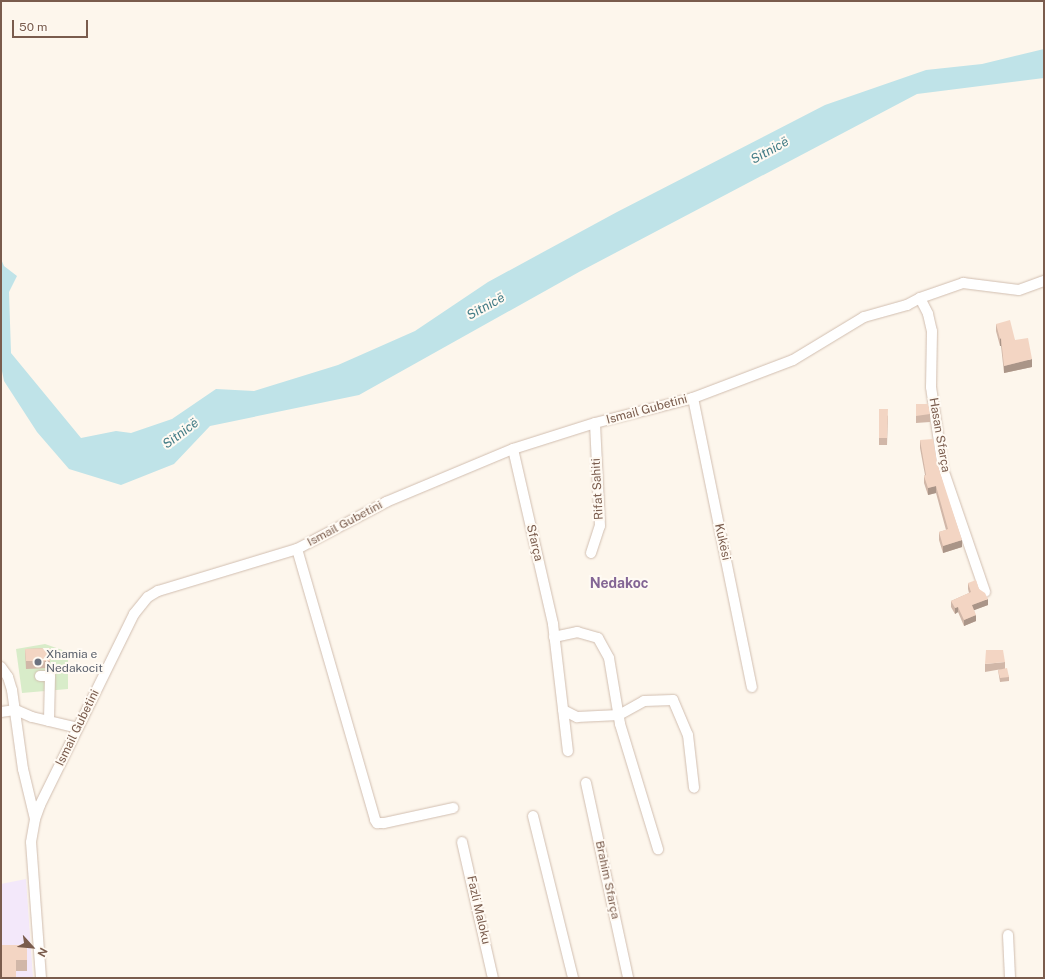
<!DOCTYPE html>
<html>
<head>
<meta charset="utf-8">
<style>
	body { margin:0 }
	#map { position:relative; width:1045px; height:979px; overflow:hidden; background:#fdf6ec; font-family:"Public Sans",sans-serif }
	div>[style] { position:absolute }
	.education>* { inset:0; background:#f3e8fa }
	.green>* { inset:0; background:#d8ecc9 }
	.water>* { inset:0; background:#bfe3e8 }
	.roads { filter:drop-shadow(0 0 1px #d1beb0) drop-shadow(0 0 1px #d1beb0) }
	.minor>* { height:10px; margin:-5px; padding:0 5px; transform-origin:5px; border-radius:5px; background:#fff }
	.wall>* { inset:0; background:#d1b7a8 }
	.shaded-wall>* { inset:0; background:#aa9588 }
	.building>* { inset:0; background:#f3d5c3 }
	.dots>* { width:11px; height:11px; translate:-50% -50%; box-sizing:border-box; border:2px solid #fffaf3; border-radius:50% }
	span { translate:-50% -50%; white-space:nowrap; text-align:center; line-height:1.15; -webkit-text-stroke:4px #fffaf3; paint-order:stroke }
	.street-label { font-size:12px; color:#7a5c4d }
	.worship-label { font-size:12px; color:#5b616d }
	.left { translate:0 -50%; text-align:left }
	.water-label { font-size:13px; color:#437c86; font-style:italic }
	.quarter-label { font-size:14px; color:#846695; font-weight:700 }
	.frame { position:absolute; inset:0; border:2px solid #7a5c4d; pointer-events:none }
	.north { position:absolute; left:12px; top:927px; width:40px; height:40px; -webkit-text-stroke:3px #fffaf3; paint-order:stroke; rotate:117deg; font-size:11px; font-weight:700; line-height:16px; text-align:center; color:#7a5c4d }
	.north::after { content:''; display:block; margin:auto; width:14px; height:18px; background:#7a5c4d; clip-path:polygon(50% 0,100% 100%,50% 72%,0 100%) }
	.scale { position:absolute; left:12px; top:20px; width:76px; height:18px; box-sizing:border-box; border:2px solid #7a5c4d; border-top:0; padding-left:5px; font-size:12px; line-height:14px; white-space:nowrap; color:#7a5c4d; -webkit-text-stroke:3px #fffaf3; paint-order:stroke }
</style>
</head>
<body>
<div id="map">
	<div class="education">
		<i style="clip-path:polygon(26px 879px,33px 978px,1px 978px,1px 884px)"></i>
	</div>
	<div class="green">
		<i style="clip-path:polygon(45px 644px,68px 652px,68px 689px,22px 693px,16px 649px)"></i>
	</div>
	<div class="water">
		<i style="clip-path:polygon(1044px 49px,1044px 78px,917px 94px,579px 272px,359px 395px,210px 426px,174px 464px,121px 485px,69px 469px,37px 432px,4px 381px,1px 366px,1px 259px,4px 266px,17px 276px,9px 292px,11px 353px,81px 438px,116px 431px,131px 433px,172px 419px,216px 389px,254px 391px,338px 365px,415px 331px,488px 282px,617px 212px,825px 105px,926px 70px,982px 64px)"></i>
	</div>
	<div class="roads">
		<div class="minor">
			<i style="left:920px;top:298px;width:18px;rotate:63deg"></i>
			<i style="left:928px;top:314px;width:17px;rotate:77deg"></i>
			<i style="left:932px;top:331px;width:56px;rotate:91deg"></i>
			<i style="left:931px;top:387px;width:83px;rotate:81.7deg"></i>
			<i style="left:943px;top:469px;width:130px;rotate:71.1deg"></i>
			<i style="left:693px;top:398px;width:295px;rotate:78.5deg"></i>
			<i style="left:513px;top:449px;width:180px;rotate:77.1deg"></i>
			<i style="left:553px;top:624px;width:128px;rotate:83.3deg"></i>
			<i style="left:297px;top:549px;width:282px;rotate:73.9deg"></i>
			<i style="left:375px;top:820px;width:4px;rotate:56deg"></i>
			<i style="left:377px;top:823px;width:7px"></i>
			<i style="left:384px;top:823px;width:71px;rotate:-12.3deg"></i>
			<i style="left:591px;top:553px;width:28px;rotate:-72deg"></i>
			<i style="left:600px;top:526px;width:103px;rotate:-92.8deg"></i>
			<i style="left:554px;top:637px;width:24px;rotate:-12deg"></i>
			<i style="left:577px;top:632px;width:22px;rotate:16deg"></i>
			<i style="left:598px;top:638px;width:23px;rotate:61deg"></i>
			<i style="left:609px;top:658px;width:67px;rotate:80.5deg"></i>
			<i style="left:620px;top:724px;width:131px;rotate:73.1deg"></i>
			<i style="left:1px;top:667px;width:12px;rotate:55deg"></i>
			<i style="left:8px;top:677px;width:14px;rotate:73deg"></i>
			<i style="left:12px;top:690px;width:80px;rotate:82.1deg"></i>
			<i style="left:23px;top:769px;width:51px;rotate:76.5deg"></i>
			<i style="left:40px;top:676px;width:10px"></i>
			<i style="left:50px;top:676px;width:45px;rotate:91.3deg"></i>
			<i style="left:563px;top:710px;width:16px;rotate:27deg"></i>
			<i style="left:577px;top:717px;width:42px;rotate:-2.7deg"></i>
			<i style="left:619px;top:715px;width:29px;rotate:-29deg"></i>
			<i style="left:644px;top:701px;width:29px;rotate:-2deg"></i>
			<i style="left:673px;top:700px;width:38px;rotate:67deg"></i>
			<i style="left:688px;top:735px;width:53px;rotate:83.5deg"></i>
			<i style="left:1px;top:712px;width:15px;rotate:-8deg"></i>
			<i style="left:16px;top:710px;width:17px;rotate:24deg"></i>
			<i style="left:32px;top:717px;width:47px;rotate:13.4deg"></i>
			<i style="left:586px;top:783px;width:199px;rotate:77.8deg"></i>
			<i style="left:533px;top:816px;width:167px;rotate:76.1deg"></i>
			<i style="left:462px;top:842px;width:139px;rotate:77.2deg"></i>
			<i style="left:1008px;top:935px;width:43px;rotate:87.3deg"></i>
			<i style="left:41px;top:978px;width:136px;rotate:-94.2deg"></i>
			<i style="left:31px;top:842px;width:23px;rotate:-80deg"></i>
			<i style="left:35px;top:819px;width:15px;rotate:-70deg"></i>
			<i style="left:40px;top:805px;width:213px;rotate:-63.8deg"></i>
			<i style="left:134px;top:614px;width:22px;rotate:-51deg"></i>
			<i style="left:148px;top:597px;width:12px;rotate:-31deg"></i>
			<i style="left:158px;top:591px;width:145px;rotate:-16.8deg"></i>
			<i style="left:297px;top:549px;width:101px;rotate:-27.8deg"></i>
			<i style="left:386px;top:502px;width:138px;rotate:-22.7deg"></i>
			<i style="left:513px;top:449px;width:86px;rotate:-17.6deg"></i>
			<i style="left:595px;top:423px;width:101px;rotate:-14.3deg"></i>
			<i style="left:693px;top:398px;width:107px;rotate:-20.8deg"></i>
			<i style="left:793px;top:360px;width:83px;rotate:-31.2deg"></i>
			<i style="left:864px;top:317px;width:45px;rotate:-15.6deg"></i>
			<i style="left:907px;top:305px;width:15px;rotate:-28deg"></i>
			<i style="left:920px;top:298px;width:46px;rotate:-19.2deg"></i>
			<i style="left:963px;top:283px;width:56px;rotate:7.1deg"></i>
			<i style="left:1019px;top:290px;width:27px;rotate:-20deg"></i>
		</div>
	</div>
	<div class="wall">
		<i style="clip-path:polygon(996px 324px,1015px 340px,1032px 367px,1004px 373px,1001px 346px,1000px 346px,996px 331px)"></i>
		<i style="clip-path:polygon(916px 404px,930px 414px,930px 422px,916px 423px)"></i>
		<i style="clip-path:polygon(879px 409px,888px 416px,887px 445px,879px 445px)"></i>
		<i style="clip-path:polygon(920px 440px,937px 463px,962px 547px,943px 553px,939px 540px,939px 532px,946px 530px,936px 493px,928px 495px,924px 483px,924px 476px,925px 475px,920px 448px)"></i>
		<i style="clip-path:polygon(968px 583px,979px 589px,988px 605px,974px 610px,976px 621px,964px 626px,958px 612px,955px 614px,951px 607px,951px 601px,969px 593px,968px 589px)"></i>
		<i style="clip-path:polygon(50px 648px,50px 668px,26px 669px,25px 649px)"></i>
		<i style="clip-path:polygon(1005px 662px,1005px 669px,1009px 677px,1009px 681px,1000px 682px,998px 670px,1002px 669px,985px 672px,985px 664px)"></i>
		<i style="clip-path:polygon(27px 945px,27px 971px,16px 971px,16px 978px,1px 978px)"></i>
	</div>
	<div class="shaded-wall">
		<i style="clip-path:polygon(1001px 338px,1001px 346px,1000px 346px,1000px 339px)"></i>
		<i style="clip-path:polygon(1032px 359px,1032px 367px,1004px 373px,1004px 366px)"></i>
		<i style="clip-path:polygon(936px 486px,936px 493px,928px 495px,928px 488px)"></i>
		<i style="clip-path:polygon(962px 540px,962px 547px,943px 553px,943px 546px)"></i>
		<i style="clip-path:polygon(988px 599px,988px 605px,972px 611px,972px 605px)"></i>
		<i style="clip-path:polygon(958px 607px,958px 612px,955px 614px,955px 608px)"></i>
		<i style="clip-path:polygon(976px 615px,976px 621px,964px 626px,964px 620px)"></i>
	</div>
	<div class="building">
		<i style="clip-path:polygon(1010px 320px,1015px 340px,1028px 338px,1032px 359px,1004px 366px,1001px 338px,1000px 339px,996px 324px)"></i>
		<i style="clip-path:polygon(916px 404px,928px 404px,930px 414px,916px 416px)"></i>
		<i style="clip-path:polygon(879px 409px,888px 409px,887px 438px,879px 438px)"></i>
		<i style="clip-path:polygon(933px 439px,937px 463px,962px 540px,943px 546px,939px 532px,948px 529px,936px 486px,928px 488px,924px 476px,926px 475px,920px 440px)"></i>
		<i style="clip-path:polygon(976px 580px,979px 589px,985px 593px,988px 599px,972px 605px,976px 615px,964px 620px,958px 607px,955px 608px,951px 601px,971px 592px,968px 583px)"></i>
		<i style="clip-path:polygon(50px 648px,50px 661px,26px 661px,25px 649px)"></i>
		<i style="clip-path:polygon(986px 650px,1003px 650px,1005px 662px,985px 664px)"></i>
		<i style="clip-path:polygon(1007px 668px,1009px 677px,1000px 678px,998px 670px)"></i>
		<i style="clip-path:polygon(1px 945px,27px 945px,27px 960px,16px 960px,16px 978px,1px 978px)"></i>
	</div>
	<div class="dots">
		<i style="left:38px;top:662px;background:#6b7280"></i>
	</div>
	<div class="street-label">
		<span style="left:647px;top:410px;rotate:-15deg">Ismail Gubetini</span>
		<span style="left:939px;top:435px;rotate:80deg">Hasan Sfarça</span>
		<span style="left:598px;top:489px;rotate:-93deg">Rifat Sahiti</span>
		<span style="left:345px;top:524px;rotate:-28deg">Ismail Gubetini</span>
		<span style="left:722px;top:542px;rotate:78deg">Kukësi</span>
		<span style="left:534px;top:543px;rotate:77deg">Sfarça</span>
		<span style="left:78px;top:728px;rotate:-64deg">Ismail Gubetini</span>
		<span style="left:607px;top:880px;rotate:78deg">Brahim Sfarça</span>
		<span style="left:478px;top:910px;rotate:77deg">Fazli Maloku</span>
	</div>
	<div class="worship-label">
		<span class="left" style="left:46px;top:662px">Xhamia e<br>Nedakocit</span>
	</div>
	<div class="water-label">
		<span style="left:770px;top:151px;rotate:-29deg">Sitnicë</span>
		<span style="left:486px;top:307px;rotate:-29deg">Sitnicë</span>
		<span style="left:181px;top:434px;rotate:-37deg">Sitnicë</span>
	</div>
	<div class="quarter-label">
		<span style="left:619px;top:583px">Nedakoc</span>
	</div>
	<div class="frame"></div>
	<div class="north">N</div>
	<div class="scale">50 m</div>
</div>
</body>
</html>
